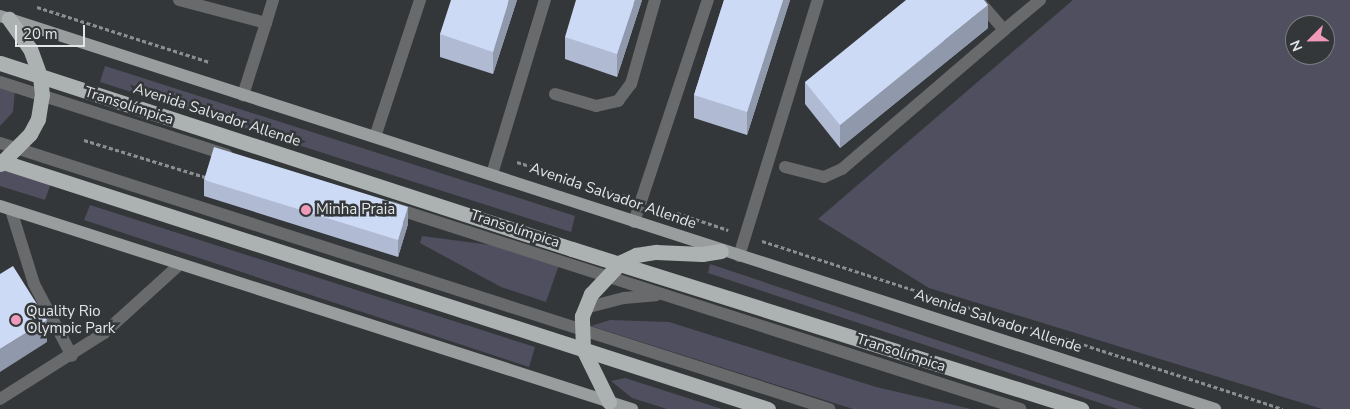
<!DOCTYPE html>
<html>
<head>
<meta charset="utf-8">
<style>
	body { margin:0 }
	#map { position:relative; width:1350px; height:409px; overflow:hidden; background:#333739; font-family:"Nunito Sans",sans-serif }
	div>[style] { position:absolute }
	.green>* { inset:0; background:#504f5f }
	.path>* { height:3px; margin-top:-1.5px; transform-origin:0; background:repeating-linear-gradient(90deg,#8b8e90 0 4px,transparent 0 6.5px) }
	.lane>* { height:12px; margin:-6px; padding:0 6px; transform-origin:6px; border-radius:6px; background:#686a6b }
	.primary>* { height:12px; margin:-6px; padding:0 6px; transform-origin:6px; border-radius:6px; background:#999d9e }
	.highway>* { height:15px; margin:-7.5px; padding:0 7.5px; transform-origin:7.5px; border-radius:7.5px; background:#acb1b2 }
	.wall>* { inset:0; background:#b0bbd3 }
	.shaded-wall>* { inset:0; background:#9099ac }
	.building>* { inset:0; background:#cddaf5 }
	.dots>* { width:14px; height:14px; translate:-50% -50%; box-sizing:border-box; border:2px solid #333739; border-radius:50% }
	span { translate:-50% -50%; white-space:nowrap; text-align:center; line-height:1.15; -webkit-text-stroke:5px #333739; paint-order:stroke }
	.street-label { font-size:15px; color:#e3e5e7 }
	.poi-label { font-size:15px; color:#e3e5e7 }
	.left { translate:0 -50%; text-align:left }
	.north { position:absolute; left:1285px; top:15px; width:50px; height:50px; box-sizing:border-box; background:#333739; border:1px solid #797d7f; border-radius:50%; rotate:247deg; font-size:14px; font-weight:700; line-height:20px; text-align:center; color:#e3e5e7 }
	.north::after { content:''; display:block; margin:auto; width:18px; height:22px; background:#ef9ab8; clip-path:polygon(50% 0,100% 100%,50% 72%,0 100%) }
	.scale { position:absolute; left:15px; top:25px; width:70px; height:22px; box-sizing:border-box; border:2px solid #e3e5e7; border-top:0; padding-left:6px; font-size:15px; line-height:18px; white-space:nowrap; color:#e3e5e7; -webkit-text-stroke:4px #333739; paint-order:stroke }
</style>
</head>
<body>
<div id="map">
	<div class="green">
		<i style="clip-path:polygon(evenodd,1073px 0,1350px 0,1350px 409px,1322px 409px,929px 288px,818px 219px,1073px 0,1295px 25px,1325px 25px,1325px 55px,1295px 55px,1295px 25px)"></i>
		<i style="clip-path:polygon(105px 66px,575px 216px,571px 232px,100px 82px)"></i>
		<i style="clip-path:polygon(0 86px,15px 90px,13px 112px,0 126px)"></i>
		<i style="clip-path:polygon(0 165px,51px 183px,45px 200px,0 186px)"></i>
		<i style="clip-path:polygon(90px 205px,535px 347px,529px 367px,84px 220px)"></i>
		<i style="clip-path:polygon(422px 236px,506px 247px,560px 262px,546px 302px,501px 287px,420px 243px)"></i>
		<i style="clip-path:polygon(710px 264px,1143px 409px,1118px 409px,708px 273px)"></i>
		<i style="clip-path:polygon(610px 320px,669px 322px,876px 387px,971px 409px,853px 409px,591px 326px)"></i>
		<i style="clip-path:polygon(625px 378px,722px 409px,667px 409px,632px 398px,611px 381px)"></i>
	</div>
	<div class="path">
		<i style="left:37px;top:7px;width:181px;rotate:17.7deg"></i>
		<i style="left:84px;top:140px;width:130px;rotate:17deg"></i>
		<i style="left:517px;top:162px;width:114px;rotate:17.3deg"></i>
		<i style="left:677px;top:213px;width:54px;rotate:18.4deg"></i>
		<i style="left:762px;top:241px;width:547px;rotate:17.87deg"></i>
	</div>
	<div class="lane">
		<i style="left:179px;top:0;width:90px;rotate:14.8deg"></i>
		<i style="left:266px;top:23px;width:76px;rotate:107.7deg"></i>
		<i style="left:978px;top:0;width:40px;rotate:49deg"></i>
		<i style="left:1004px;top:30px;width:47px;rotate:-39.8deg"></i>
		<i style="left:266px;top:23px;width:24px;rotate:-73deg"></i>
		<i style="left:0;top:82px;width:238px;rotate:17.8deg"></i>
		<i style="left:555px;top:94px;width:43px;rotate:16.3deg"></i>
		<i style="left:596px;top:106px;width:23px;rotate:-13deg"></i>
		<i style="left:618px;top:101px;width:21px;rotate:-53deg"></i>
		<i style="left:631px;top:84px;width:87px;rotate:-74.1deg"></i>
		<i style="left:375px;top:137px;width:144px;rotate:-71.8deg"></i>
		<i style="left:0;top:143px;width:871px;rotate:17.79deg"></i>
		<i style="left:785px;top:167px;width:40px;rotate:14.4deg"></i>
		<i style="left:824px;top:177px;width:20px;rotate:-24deg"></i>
		<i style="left:842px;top:169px;width:213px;rotate:-40.6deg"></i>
		<i style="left:492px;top:174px;width:182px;rotate:-73.1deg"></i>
		<i style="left:391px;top:207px;width:661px;rotate:17.8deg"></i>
		<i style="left:11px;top:210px;width:77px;rotate:72.7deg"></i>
		<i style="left:34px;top:284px;width:81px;rotate:62.2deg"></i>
		<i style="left:634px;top:222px;width:234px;rotate:-71.6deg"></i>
		<i style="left:739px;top:256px;width:268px;rotate:-72.9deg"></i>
		<i style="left:585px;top:308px;width:40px;rotate:-14.4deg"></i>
		<i style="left:624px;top:298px;width:32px;rotate:-5deg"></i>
		<i style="left:0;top:399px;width:123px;rotate:-32.4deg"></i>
		<i style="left:104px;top:333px;width:100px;rotate:-42.2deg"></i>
	</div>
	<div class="primary">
		<i style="left:0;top:16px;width:1277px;rotate:17.92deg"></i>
		<i style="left:0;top:206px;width:664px;rotate:17.81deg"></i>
	</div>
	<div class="highway">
		<i style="left:0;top:63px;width:601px;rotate:18.01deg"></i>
		<i style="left:572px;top:249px;width:534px;rotate:17.45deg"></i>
		<i style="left:0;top:161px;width:807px;rotate:17.9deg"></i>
		<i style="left:0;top:164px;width:42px;rotate:-45deg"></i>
		<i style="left:30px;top:134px;width:17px;rotate:-62deg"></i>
		<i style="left:38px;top:119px;width:24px;rotate:-81deg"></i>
		<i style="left:42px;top:95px;width:19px;rotate:-96deg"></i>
		<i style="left:40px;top:76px;width:29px;rotate:-110deg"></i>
		<i style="left:30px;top:49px;width:37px;rotate:-125deg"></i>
		<i style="left:609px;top:402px;width:59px;rotate:-116.1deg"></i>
		<i style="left:583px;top:349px;width:33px;rotate:-92deg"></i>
		<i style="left:582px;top:316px;width:24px;rotate:-68deg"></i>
		<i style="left:591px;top:294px;width:44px;rotate:-46.8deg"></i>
		<i style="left:621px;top:262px;width:17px;rotate:-25deg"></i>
		<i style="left:636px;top:255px;width:20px;rotate:-9deg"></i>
		<i style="left:656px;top:252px;width:46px;rotate:2.5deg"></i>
		<i style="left:702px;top:254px;width:19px;rotate:-9deg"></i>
	</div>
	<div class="wall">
		<i style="clip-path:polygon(517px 0,493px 74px,440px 57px,440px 34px)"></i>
		<i style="clip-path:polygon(642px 0,617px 77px,565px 59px,565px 37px)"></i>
		<i style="clip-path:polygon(724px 0,790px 0,747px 135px,694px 118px,694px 95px)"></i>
		<i style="clip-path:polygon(988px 28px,840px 148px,805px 104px,805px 82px)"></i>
		<i style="clip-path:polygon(204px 180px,408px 224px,398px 257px,204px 196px)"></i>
	</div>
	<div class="shaded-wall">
		<i style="clip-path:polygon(509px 0,517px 0,493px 74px,493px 52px)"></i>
		<i style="clip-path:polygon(635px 0,642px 0,617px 77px,617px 54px)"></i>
		<i style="clip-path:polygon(783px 0,790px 0,747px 135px,747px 112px)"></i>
		<i style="clip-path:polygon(988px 5px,988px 28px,840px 148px,840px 125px)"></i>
		<i style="clip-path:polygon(408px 207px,408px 224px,398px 257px,398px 240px)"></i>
		<i style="clip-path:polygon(47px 320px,47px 342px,0 372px,0 349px)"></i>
	</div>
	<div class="building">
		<i style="clip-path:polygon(451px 0,509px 0,493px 52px,440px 34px)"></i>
		<i style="clip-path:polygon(576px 0,635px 0,617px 54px,565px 37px)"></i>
		<i style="clip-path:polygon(724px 0,783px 0,747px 112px,694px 95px)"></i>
		<i style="clip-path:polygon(906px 0,984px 0,988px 5px,840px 125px,805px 82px)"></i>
		<i style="clip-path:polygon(214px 147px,408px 207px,398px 240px,204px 180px)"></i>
		<i style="clip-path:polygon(13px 266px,47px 320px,0 349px,0 274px)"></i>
	</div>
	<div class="dots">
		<i style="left:306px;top:210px;background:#ef9ab8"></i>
		<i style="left:16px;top:320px;background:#ef9ab8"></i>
	</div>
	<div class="street-label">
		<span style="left:129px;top:106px;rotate:18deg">Transolímpica</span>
		<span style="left:217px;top:115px;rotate:18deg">Avenida Salvador Allende</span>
		<span style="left:613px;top:196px;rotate:19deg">Avenida Salvador Allende</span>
		<span style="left:515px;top:229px;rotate:18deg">Transolímpica</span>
		<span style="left:998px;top:321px;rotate:18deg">Avenida Salvador Allende</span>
		<span style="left:901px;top:353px;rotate:18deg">Transolímpica</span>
	</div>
	<div class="poi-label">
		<span class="left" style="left:316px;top:210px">Minha Praia</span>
		<span class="left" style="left:26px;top:320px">Quality Rio<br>Olympic Park</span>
	</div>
	<div class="north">N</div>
	<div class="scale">20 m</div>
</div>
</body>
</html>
